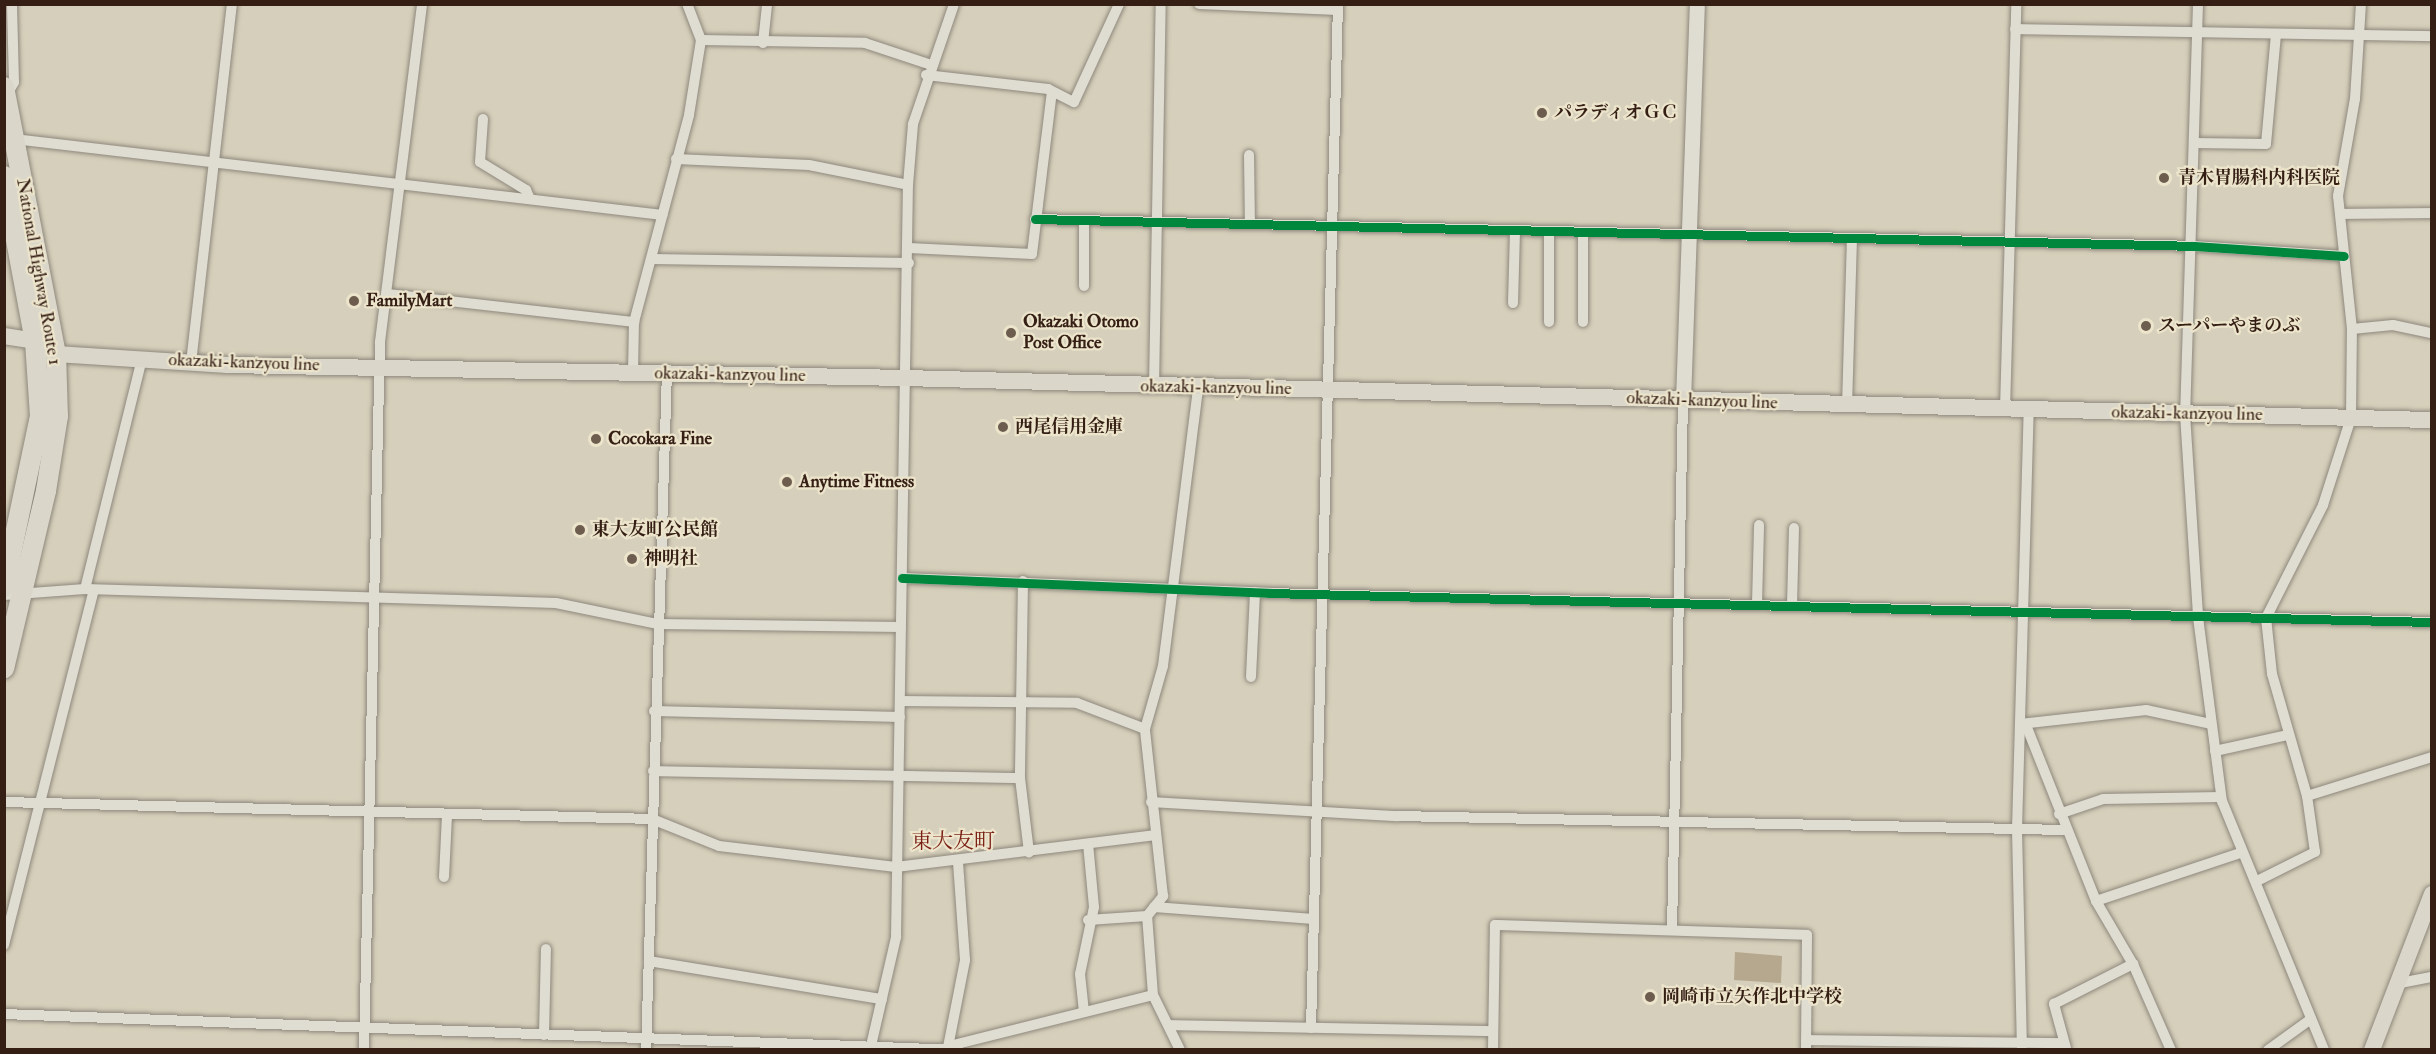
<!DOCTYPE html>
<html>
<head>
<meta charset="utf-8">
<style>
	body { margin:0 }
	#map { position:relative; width:2436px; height:1054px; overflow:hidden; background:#d6cfbb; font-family:"IM FELL Double Pica","Noto Serif JP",serif }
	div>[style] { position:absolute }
	.water>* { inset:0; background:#b5a88e }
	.roads { filter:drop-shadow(0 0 2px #8e887c) drop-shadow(0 0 2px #8e887c) }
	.street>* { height:10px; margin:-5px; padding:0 5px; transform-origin:5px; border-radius:5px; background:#dfdcd2 }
	.secondary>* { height:15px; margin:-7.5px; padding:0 7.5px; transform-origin:7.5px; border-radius:7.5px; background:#dfdcd2 }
	.primary>* { height:16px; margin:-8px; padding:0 8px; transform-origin:8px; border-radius:8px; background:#dad7ca }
	.highway>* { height:20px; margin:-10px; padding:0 10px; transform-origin:10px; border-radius:10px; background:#dad7ca }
	.cycleway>* { height:9px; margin:-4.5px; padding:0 4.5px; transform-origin:4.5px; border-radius:4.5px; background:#00873e }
	.dots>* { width:16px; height:16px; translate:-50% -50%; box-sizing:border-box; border:3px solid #ece4cb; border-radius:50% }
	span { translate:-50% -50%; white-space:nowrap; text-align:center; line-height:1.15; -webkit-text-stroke:4.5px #ece4cb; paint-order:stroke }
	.poi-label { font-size:18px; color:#351f15; font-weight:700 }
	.left { translate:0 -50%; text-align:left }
	.street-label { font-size:18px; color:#351f15 }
	.quarter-label { font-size:21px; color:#7a1f14 }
	.frame { position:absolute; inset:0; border:6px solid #351f15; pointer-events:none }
</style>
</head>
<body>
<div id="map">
	<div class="water">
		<i style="clip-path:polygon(1735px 952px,1782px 956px,1781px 983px,1734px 980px)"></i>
	</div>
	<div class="roads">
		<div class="street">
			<i style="left:1199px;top:4px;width:139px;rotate:2.5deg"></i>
			<i style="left:2198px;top:4px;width:410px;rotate:91.8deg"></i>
			<i style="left:2185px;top:414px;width:203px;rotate:86.3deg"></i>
			<i style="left:2198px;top:617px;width:186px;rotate:82.6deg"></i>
			<i style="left:2222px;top:801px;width:269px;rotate:67.7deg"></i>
			<i style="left:2015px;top:29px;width:417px;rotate:1deg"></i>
			<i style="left:701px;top:40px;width:164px;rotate:1deg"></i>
			<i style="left:865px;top:43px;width:70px;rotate:18.4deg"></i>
			<i style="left:763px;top:43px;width:39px;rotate:-84deg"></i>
			<i style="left:926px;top:75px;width:123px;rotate:6.5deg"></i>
			<i style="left:1048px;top:89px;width:29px;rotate:27deg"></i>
			<i style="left:1074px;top:102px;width:108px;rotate:-65.3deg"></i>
			<i style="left:6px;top:96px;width:16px;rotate:-60deg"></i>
			<i style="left:14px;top:82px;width:78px;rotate:-91.5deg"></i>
			<i style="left:483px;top:119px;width:43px;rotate:94deg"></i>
			<i style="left:480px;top:162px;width:54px;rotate:31.3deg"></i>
			<i style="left:526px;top:190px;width:10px;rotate:66deg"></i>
			<i style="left:14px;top:139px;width:653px;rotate:6.68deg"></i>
			<i style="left:2194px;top:143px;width:72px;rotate:0.8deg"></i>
			<i style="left:2266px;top:144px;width:109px;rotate:-84.8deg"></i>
			<i style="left:1249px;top:155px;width:68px;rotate:89.2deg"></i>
			<i style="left:676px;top:159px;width:133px;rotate:2.6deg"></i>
			<i style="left:809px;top:165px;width:101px;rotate:11.4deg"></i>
			<i style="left:2340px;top:214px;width:92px;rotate:-0.6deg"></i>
			<i style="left:1035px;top:219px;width:1159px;rotate:1.33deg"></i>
			<i style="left:2194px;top:246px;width:150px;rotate:3.8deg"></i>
			<i style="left:1084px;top:220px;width:66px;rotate:90deg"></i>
			<i style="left:909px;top:248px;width:123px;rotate:2.8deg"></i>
			<i style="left:1032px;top:254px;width:163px;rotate:-83deg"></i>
			<i style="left:652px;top:259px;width:257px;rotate:0.9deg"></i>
			<i style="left:388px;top:294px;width:248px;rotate:6.5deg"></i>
			<i style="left:1513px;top:303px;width:72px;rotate:-88.4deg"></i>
			<i style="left:1549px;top:322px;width:91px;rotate:-90deg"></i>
			<i style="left:1583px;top:322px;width:90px;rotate:-90deg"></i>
			<i style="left:2352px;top:329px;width:41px;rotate:-5.6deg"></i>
			<i style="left:2393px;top:325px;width:40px;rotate:12deg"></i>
			<i style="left:191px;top:363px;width:361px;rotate:-83.5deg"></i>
			<i style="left:633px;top:373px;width:51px;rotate:-88.9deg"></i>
			<i style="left:634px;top:322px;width:214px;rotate:-75.1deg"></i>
			<i style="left:689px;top:115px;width:76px;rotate:-80.9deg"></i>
			<i style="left:701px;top:40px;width:39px;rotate:-111deg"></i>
			<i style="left:1154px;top:387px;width:383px;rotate:-89deg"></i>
			<i style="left:1847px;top:406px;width:168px;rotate:-88.3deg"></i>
			<i style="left:2005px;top:410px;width:406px;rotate:-88.4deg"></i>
			<i style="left:902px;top:578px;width:367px;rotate:2.3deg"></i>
			<i style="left:1269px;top:593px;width:1163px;rotate:1.43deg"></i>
			<i style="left:1023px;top:581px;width:197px;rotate:90.9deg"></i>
			<i style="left:1020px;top:778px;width:75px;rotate:83.1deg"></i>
			<i style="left:85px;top:589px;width:237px;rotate:-76.1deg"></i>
			<i style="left:4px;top:595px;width:81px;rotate:-4.2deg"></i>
			<i style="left:85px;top:589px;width:471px;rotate:1.7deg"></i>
			<i style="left:556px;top:603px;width:103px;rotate:11.7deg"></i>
			<i style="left:657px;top:624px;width:244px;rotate:0.7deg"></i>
			<i style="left:1757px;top:604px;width:79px;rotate:-88.5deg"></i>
			<i style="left:1792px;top:605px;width:77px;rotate:-88.5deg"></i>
			<i style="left:1251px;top:677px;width:85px;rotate:-87.3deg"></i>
			<i style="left:900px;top:701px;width:177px;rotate:0.6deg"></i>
			<i style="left:1077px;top:703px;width:73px;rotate:20.9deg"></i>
			<i style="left:654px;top:711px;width:246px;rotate:1.4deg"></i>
			<i style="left:2020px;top:724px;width:127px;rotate:-6.3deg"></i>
			<i style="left:2146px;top:710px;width:66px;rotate:12.2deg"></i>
			<i style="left:2026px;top:725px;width:189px;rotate:68.3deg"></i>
			<i style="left:2096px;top:901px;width:73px;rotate:59.6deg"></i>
			<i style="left:2133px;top:964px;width:94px;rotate:66.2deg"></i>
			<i style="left:2215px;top:751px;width:75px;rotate:-12.4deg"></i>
			<i style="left:653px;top:771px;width:367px;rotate:1.1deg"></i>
			<i style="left:2307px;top:796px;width:131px;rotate:-17.3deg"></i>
			<i style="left:4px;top:802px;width:648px;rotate:1.5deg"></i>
			<i style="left:652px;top:819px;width:72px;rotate:21.9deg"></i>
			<i style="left:719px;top:846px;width:178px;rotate:6.8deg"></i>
			<i style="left:896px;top:867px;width:262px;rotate:-7deg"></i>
			<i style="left:1151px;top:802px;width:246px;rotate:3.3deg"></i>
			<i style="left:1397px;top:816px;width:669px;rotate:1.2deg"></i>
			<i style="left:2059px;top:814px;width:46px;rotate:-18.8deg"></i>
			<i style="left:2103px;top:799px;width:118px;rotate:-1deg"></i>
			<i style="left:444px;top:877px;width:61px;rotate:-87.2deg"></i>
			<i style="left:2257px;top:881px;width:65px;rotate:-26.6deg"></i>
			<i style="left:2315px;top:852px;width:57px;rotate:-98.1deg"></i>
			<i style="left:2307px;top:796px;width:127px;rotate:-106deg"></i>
			<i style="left:2272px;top:674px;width:56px;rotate:-96.1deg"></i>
			<i style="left:2266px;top:618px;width:127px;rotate:-63.2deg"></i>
			<i style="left:2323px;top:505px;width:91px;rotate:-72.2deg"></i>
			<i style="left:2351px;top:418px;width:89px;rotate:-89.4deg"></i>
			<i style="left:2352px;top:329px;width:134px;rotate:-96deg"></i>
			<i style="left:2338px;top:196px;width:98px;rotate:-80.1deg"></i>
			<i style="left:2355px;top:99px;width:95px;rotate:-86.4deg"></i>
			<i style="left:2096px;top:901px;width:152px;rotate:-18.4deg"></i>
			<i style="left:1154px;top:907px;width:160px;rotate:4.3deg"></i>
			<i style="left:1088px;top:920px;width:59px;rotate:-3.9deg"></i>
			<i style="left:1672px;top:930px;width:529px;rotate:-88.81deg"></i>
			<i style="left:4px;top:945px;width:366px;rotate:-75.8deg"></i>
			<i style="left:649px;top:961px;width:236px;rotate:9.3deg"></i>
			<i style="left:2395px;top:984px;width:38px;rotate:-11deg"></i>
			<i style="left:1084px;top:1012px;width:38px;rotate:-96deg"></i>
			<i style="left:1080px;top:974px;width:68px;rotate:-78.2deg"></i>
			<i style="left:1094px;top:907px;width:63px;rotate:-95.4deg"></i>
			<i style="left:4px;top:1014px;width:955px;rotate:2.16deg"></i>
			<i style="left:1169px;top:1025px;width:324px;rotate:1.1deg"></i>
			<i style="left:1311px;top:1028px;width:1024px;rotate:-88.49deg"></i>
			<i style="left:544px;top:1035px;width:86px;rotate:-88.7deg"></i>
			<i style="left:1806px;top:1040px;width:257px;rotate:0.7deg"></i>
			<i style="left:949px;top:1046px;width:210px;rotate:-14deg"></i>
			<i style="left:948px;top:1047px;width:89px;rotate:-78.9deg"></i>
			<i style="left:965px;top:960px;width:98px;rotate:-94.1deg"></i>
			<i style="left:2066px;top:1048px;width:46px;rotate:-105.3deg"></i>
			<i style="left:2054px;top:1004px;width:89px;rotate:-26.9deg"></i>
			<i style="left:364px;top:1050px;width:708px;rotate:-88.71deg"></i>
			<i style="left:380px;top:342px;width:341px;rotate:-82.9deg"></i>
			<i style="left:646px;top:1050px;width:678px;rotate:-88.23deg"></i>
			<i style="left:870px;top:1050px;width:116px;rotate:-77deg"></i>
			<i style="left:896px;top:937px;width:752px;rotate:-89.09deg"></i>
			<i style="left:908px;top:185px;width:61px;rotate:-85.3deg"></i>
			<i style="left:913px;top:124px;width:127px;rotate:-71.1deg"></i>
			<i style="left:1180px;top:1050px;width:61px;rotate:-116.1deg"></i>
			<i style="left:1153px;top:995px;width:79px;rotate:-94.3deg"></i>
			<i style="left:1147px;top:916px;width:26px;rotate:-51deg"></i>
			<i style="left:1163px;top:896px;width:168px;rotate:-96.2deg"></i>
			<i style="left:1145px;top:729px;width:66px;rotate:-74.1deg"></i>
			<i style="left:1163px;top:666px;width:280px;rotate:-82.8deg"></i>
			<i style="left:1493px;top:1050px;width:125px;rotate:-89.1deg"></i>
			<i style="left:1495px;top:925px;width:312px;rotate:1.8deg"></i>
			<i style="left:1807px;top:935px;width:115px;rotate:90.5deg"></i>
			<i style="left:2022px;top:1050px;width:221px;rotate:-91.3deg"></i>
			<i style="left:2017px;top:829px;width:418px;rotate:-88.4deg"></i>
			<i style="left:2268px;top:1050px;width:53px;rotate:-35.8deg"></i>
		</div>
		<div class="secondary">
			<i style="left:1683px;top:401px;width:397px;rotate:-88deg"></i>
		</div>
		<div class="primary">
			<i style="left:4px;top:336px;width:31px;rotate:9deg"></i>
			<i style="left:35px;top:341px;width:25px;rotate:32deg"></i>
			<i style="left:56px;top:354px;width:172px;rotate:3.7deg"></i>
			<i style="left:228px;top:365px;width:677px;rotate:1.1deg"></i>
			<i style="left:905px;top:378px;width:1528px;rotate:1.58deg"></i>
			<i style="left:2372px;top:1050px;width:167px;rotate:-69deg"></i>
		</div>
		<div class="highway">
			<i style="left:4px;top:87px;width:272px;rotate:79deg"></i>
			<i style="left:56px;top:354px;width:62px;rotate:88.2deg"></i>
			<i style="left:58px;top:416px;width:76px;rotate:99.1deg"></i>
			<i style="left:46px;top:491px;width:182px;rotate:103.3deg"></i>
			<i style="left:4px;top:176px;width:168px;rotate:79.4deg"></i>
			<i style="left:35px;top:341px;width:75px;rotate:86.2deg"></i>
			<i style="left:40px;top:416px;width:175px;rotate:101.9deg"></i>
		</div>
	</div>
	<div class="cycleway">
		<i style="left:1035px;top:219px;width:1159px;rotate:1.33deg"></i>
		<i style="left:2194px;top:246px;width:150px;rotate:3.8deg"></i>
		<i style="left:902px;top:578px;width:367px;rotate:2.3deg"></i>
		<i style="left:1269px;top:593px;width:1163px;rotate:1.43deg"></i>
	</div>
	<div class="dots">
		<i style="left:1542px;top:113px;background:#6d5d4f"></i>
		<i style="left:2164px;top:178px;background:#6d5d4f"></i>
		<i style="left:354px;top:301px;background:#6d5d4f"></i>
		<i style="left:2146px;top:326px;background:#6d5d4f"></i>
		<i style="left:1011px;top:333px;background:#6d5d4f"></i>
		<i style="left:1003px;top:427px;background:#6d5d4f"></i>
		<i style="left:596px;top:439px;background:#6d5d4f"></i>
		<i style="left:787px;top:482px;background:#6d5d4f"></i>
		<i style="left:580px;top:530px;background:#6d5d4f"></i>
		<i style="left:632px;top:559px;background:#6d5d4f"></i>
		<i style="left:1650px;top:997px;background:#6d5d4f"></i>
	</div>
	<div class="poi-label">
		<span class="left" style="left:1554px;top:113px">パラディオＧＣ</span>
		<span class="left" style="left:2178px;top:178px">青木胃腸科内科医院</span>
		<span class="left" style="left:366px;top:301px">FamilyMart</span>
		<span class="left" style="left:1023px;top:333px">Okazaki Otomo<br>Post Office</span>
		<span class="left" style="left:2158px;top:326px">スーパーやまのぶ</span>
		<span class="left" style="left:1015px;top:427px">西尾信用金庫</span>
		<span class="left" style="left:608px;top:439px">Cocokara Fine</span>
		<span class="left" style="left:799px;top:482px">Anytime Fitness</span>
		<span class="left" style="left:592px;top:530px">東大友町公民館</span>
		<span class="left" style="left:644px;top:559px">神明社</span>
		<span class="left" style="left:1662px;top:997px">岡崎市立矢作北中学校</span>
	</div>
	<div class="street-label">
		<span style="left:38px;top:272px;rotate:80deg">National Highway Route 1</span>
		<span style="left:244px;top:363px;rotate:2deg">okazaki-kanzyou line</span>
		<span style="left:730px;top:375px;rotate:1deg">okazaki-kanzyou line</span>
		<span style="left:1216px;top:388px;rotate:1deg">okazaki-kanzyou line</span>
		<span style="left:1702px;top:401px;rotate:2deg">okazaki-kanzyou line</span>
		<span style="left:2187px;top:414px;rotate:1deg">okazaki-kanzyou line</span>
	</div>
	<div class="quarter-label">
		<span style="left:953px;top:842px">東大友町</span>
	</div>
	<div class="frame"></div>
</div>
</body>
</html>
